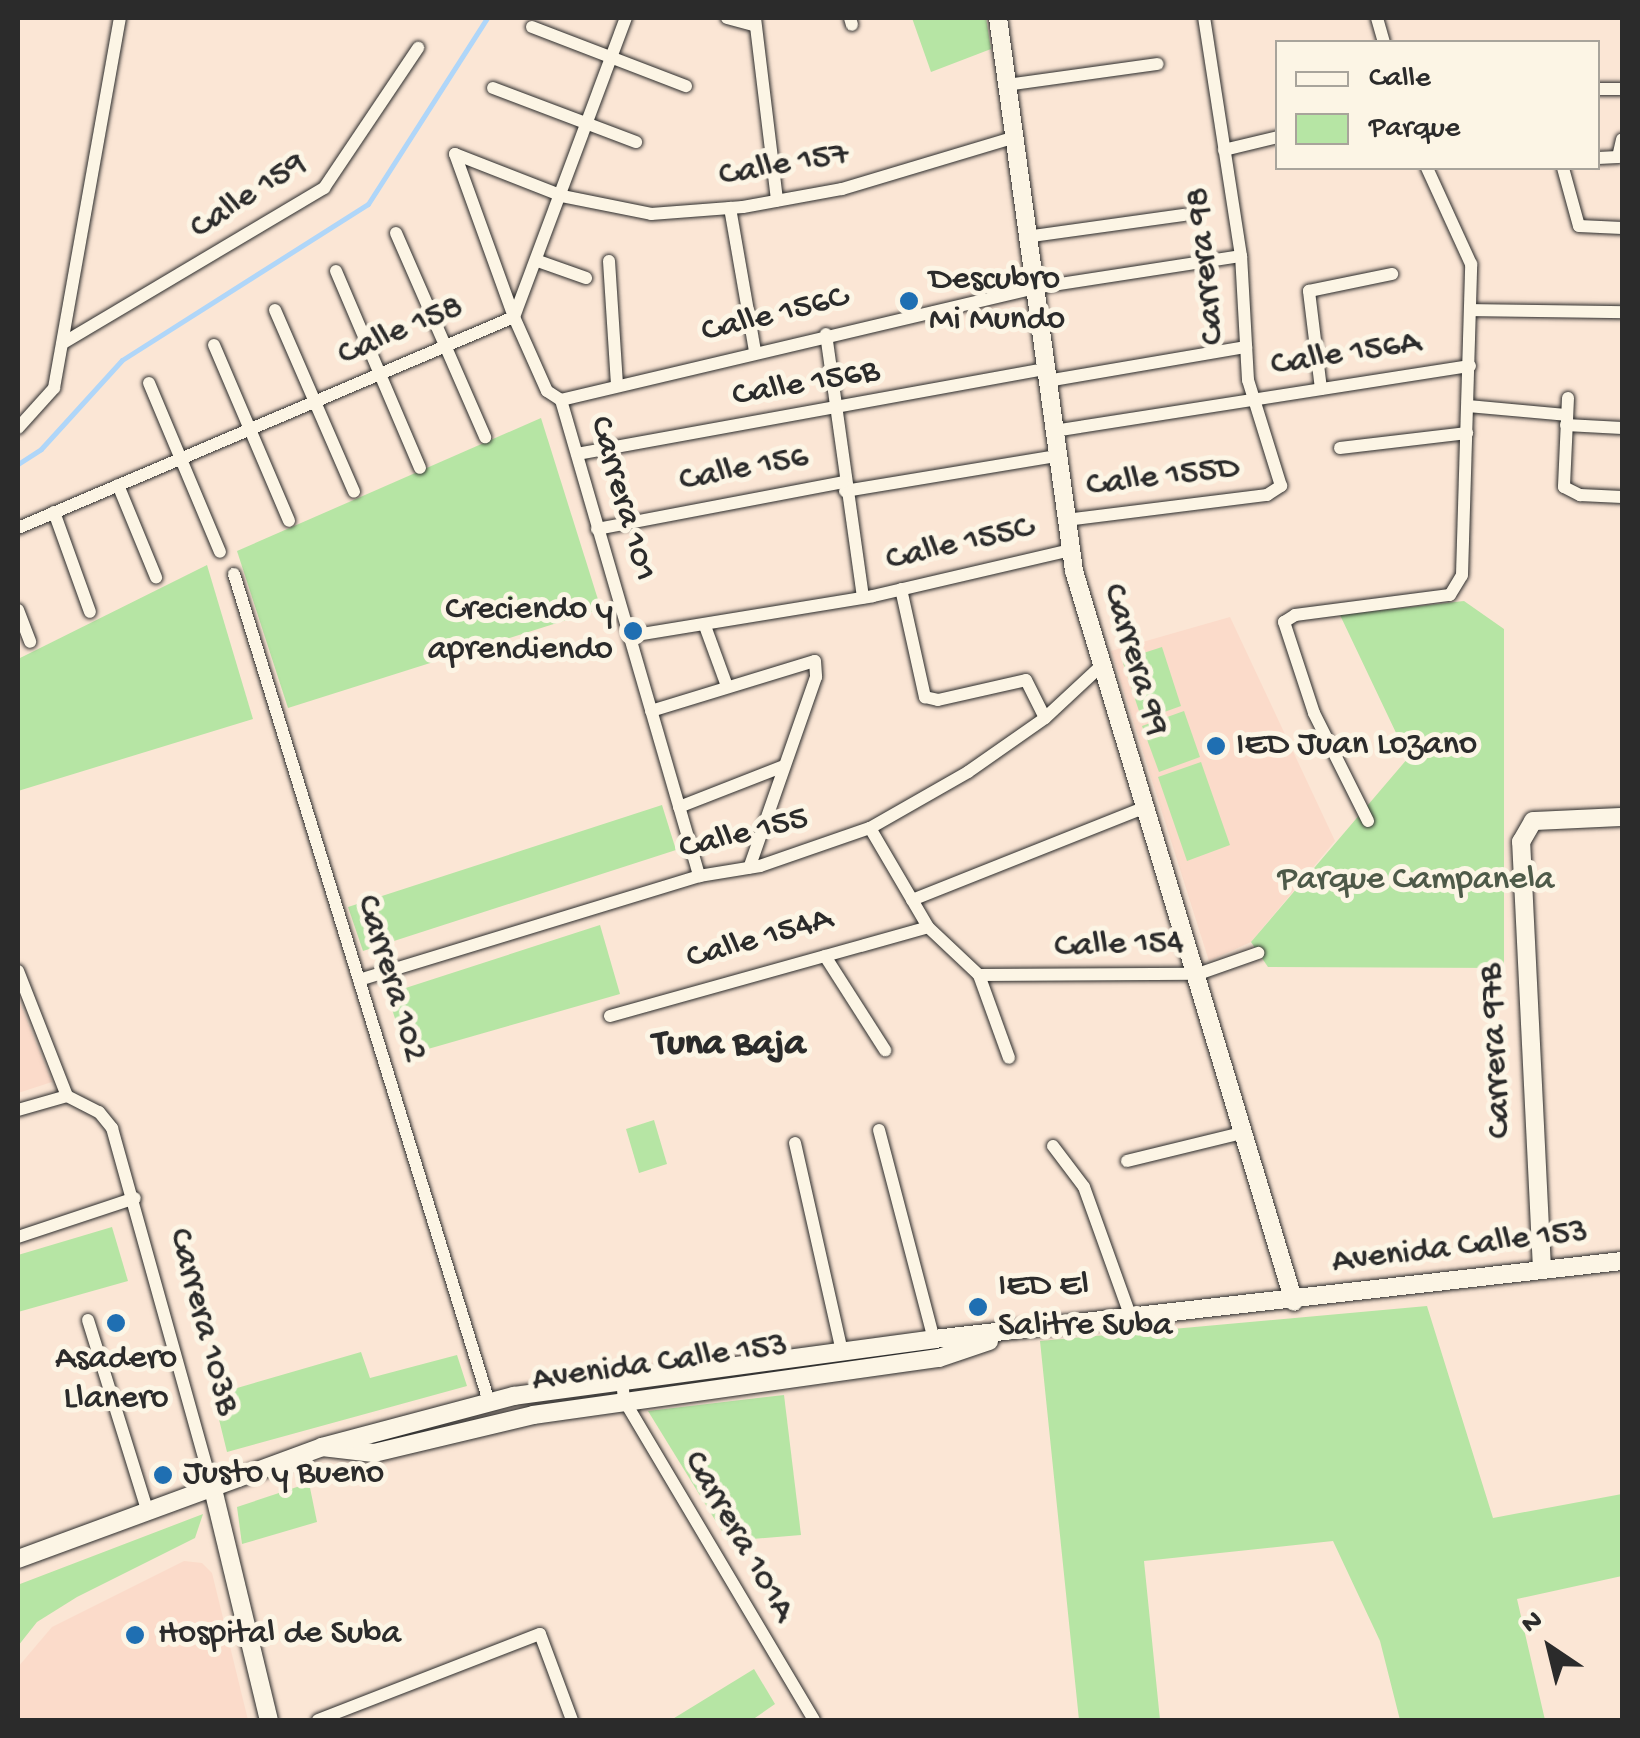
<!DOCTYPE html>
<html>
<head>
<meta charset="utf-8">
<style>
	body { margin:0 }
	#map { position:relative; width:1640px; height:1738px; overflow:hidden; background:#fbe6d5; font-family:"Gochi Hand",sans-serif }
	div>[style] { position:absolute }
	.built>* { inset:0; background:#fbdbca }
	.green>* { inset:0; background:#b6e5a4 }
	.stream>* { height:5px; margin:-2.5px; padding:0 2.5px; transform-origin:2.5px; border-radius:2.5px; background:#afd6f9 }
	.roads { filter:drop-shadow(0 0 2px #2b2b2b) drop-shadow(0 0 2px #2b2b2b) }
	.street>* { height:12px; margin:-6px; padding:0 6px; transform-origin:6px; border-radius:6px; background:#fcf5e5 }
	.secondary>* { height:18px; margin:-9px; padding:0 9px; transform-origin:9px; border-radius:9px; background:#fcf5e5 }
	.dots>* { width:28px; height:28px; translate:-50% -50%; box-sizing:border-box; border:5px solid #fcf5e5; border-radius:50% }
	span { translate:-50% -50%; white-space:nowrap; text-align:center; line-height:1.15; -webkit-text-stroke:10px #fcf5e5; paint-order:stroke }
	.street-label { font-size:35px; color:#2b2b2b }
	.poi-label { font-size:35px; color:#2b2b2b }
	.left { translate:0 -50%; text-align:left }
	.right { translate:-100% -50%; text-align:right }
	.park-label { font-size:35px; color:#4e5a49 }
	.neighbourhood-label { font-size:38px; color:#2b2b2b; font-weight:700 }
	.frame { position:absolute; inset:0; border:20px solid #2b2b2b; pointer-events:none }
	.legend { position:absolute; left:1275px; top:40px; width:325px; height:130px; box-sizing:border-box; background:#fcf5e5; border:2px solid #a8a49b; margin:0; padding:12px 18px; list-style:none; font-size:30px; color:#2b2b2b }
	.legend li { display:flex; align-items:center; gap:20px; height:50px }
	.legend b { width:50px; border:2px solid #a8a49b }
	.north { position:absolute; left:1500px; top:1598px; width:100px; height:100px; -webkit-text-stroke:8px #fcf5e5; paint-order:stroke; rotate:325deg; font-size:28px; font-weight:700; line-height:40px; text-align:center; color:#2b2b2b }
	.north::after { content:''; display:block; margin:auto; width:35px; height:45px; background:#2b2b2b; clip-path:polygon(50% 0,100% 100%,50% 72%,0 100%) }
</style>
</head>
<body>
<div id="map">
	<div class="built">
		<i style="clip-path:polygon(1230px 617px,1335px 841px,1251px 942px,1209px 961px,1111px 651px)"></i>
		<i style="clip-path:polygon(18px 998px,52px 1082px,18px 1093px)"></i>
		<i style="clip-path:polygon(184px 1561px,202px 1563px,212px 1573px,248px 1720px,18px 1720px,18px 1667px,52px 1627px)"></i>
	</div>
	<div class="green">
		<i style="clip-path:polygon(912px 18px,986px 18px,991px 49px,931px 72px)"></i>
		<i style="clip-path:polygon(541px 418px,601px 609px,288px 708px,237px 551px)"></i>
		<i style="clip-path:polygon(207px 565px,253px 719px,18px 791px,18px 659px)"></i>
		<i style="clip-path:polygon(1464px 601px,1504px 629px,1504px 968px,1268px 967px,1251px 942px,1408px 758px,1340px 615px)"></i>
		<i style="clip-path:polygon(1162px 647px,1181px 706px,1142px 720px,1122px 660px)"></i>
		<i style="clip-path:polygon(1184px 711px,1200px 757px,1159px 772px,1142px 726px)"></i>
		<i style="clip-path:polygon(1201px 762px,1230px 845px,1187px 861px,1158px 777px)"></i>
		<i style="clip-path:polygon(662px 805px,676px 850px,363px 951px,348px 907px)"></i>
		<i style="clip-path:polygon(600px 925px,620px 994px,407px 1055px,387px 994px)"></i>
		<i style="clip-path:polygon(654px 1120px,667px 1164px,639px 1173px,626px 1129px)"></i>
		<i style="clip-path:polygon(112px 1227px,128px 1281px,18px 1312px,18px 1255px)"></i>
		<i style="clip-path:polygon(1427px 1306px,1493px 1518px,1622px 1494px,1622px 1576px,1517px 1599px,1545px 1720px,1400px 1720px,1380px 1641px,1333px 1541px,1144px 1561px,1160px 1720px,1079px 1720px,1040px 1341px)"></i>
		<i style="clip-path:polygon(361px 1352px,370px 1378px,457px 1355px,467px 1386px,227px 1452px,213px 1395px)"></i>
		<i style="clip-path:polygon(784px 1395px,801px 1535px,728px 1541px,648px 1411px)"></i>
		<i style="clip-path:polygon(309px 1483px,317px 1522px,242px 1544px,237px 1507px)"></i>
		<i style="clip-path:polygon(203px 1514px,195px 1538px,77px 1597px,37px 1622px,18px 1646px,20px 1584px)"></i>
		<i style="clip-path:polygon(754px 1669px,775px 1704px,752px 1720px,671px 1720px)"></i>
	</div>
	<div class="stream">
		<i style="left:18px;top:464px;width:27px;rotate:-33deg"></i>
		<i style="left:41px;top:449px;width:120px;rotate:-47.7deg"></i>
		<i style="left:122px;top:360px;width:291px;rotate:-32.4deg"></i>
		<i style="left:368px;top:204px;width:221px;rotate:-57.4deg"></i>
	</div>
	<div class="roads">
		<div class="street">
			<i style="left:727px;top:18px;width:27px;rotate:15deg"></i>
			<i style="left:755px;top:18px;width:184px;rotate:83.1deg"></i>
			<i style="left:850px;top:18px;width:7px;rotate:74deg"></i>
			<i style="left:1377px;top:18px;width:25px;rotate:74deg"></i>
			<i style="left:532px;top:27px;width:165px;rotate:21deg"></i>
			<i style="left:1006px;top:85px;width:153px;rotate:-7.9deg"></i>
			<i style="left:493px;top:88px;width:153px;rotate:20.7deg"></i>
			<i style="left:1598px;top:89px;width:24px"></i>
			<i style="left:1224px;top:150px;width:56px;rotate:-13.5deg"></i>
			<i style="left:455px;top:154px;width:173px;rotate:70.1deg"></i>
			<i style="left:514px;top:317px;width:81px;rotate:66deg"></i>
			<i style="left:547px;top:391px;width:17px;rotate:33deg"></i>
			<i style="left:561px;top:400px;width:496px;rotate:73.8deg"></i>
			<i style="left:455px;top:154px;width:115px;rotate:21.4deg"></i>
			<i style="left:562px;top:196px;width:91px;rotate:11.4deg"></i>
			<i style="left:651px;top:214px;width:92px;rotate:-4.4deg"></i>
			<i style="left:743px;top:207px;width:101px;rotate:-10.3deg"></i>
			<i style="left:842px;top:189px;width:177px;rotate:-16.7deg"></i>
			<i style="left:1598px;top:158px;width:20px;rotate:-3deg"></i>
			<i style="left:1618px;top:157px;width:18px;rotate:-77deg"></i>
			<i style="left:1563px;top:168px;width:60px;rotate:74.6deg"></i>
			<i style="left:1579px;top:226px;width:43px;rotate:2.7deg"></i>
			<i style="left:730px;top:208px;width:145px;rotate:80.1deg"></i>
			<i style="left:396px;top:233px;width:223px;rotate:66.4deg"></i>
			<i style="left:1025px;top:237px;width:161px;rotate:-7.9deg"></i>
			<i style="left:538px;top:261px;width:51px;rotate:19.5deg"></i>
			<i style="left:609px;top:261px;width:125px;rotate:86.3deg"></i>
			<i style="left:336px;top:271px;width:214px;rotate:66.9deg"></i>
			<i style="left:275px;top:310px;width:198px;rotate:66.5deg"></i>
			<i style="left:1471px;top:310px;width:151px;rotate:0.8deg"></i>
			<i style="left:826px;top:334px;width:266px;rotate:82deg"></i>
			<i style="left:63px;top:343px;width:304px;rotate:-30.7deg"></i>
			<i style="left:324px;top:188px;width:169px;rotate:-56.1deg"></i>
			<i style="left:214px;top:345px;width:191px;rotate:66.9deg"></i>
			<i style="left:1047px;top:381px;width:202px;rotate:-9.7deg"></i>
			<i style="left:149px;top:383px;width:183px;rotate:67.2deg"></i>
			<i style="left:1321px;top:389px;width:99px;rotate:-97deg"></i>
			<i style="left:1309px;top:291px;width:85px;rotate:-11.6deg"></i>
			<i style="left:1568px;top:398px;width:89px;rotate:92.6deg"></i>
			<i style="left:1564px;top:487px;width:18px;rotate:27deg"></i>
			<i style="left:1580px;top:495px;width:42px;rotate:2.7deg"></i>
			<i style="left:561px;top:400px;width:486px;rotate:-13.3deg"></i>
			<i style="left:1034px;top:288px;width:209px;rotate:-8.8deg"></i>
			<i style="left:1468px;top:406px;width:98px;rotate:5.2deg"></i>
			<i style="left:1566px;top:425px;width:56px;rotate:3.1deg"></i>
			<i style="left:18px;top:428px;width:54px;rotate:-48deg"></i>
			<i style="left:54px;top:388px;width:376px;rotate:-79.9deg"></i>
			<i style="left:1054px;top:431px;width:421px;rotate:-8.9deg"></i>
			<i style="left:1340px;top:448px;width:128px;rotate:-6.7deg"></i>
			<i style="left:577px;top:454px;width:476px;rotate:-10.3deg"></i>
			<i style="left:118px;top:485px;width:100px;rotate:67.6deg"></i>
			<i style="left:845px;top:491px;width:215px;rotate:-9.4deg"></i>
			<i style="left:54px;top:512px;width:106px;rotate:70.2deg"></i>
			<i style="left:1066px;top:520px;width:203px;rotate:-7.1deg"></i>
			<i style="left:1267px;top:495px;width:17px;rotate:-33deg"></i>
			<i style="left:1281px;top:486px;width:111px;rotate:-107.3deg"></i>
			<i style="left:1248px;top:380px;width:124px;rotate:-93.2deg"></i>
			<i style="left:1241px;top:256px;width:241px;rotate:-98.8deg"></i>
			<i style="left:18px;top:528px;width:539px;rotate:-23.05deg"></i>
			<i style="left:514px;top:317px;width:319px;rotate:-69.5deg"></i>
			<i style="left:597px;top:529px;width:250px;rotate:-10.8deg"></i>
			<i style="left:234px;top:574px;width:866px;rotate:72.88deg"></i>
			<i style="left:901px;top:589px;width:111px;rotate:77.5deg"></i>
			<i style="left:925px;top:697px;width:13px;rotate:13deg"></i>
			<i style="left:938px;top:700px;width:90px;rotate:-12.8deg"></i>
			<i style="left:1026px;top:680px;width:42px;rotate:63.4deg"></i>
			<i style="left:18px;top:610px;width:34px;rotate:69deg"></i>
			<i style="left:705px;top:626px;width:64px;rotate:69.9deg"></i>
			<i style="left:630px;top:636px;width:246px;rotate:-9.3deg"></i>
			<i style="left:873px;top:596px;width:203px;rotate:-13.1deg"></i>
			<i style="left:651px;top:711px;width:171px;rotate:-17deg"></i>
			<i style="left:815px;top:661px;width:16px;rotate:86deg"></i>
			<i style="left:816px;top:677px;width:202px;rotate:109.3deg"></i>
			<i style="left:679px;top:807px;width:113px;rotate:-21.3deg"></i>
			<i style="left:1368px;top:821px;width:121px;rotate:-116.6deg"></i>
			<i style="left:1314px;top:713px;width:96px;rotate:-108.2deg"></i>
			<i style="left:1284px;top:622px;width:13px;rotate:-32deg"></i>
			<i style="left:1295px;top:615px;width:156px;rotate:-7.4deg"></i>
			<i style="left:1450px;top:595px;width:23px;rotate:-59deg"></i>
			<i style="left:1462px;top:575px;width:311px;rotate:-88.3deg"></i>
			<i style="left:1471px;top:264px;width:106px;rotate:-114.6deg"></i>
			<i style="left:870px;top:828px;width:115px;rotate:59.6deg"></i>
			<i style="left:928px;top:927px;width:70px;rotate:43.3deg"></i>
			<i style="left:979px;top:975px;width:88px;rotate:70.1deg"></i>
			<i style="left:912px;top:900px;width:252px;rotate:-21.7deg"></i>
			<i style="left:825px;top:956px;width:112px;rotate:57.4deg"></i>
			<i style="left:18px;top:971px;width:134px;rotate:68.6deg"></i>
			<i style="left:979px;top:975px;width:219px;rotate:-0.3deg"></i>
			<i style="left:1198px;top:974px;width:64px;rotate:-19.3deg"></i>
			<i style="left:359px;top:980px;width:356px;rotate:-17deg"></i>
			<i style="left:699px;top:876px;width:62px;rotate:-9.3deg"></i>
			<i style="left:760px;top:866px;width:116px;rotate:-19.1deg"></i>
			<i style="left:870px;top:828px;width:113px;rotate:-29.7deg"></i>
			<i style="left:968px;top:772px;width:94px;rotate:-35deg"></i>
			<i style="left:1045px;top:718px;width:78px;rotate:-42.9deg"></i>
			<i style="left:610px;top:1016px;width:330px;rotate:-15.6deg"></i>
			<i style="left:18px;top:1110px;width:51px;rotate:-15.9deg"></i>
			<i style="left:67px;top:1096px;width:36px;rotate:27deg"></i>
			<i style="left:99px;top:1112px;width:21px;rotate:51deg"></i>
			<i style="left:112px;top:1128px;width:375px;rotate:74.4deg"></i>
			<i style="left:879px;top:1130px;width:216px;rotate:75.3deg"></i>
			<i style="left:795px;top:1143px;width:213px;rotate:77.3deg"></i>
			<i style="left:1053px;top:1146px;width:51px;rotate:52.9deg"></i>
			<i style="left:1084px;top:1187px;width:141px;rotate:70.2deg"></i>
			<i style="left:1127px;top:1161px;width:122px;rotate:-13.7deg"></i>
			<i style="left:18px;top:1237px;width:123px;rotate:-18.4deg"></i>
			<i style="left:88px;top:1320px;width:202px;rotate:72.7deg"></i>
			<i style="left:622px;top:1378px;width:22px;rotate:85deg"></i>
			<i style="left:624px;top:1400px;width:372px;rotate:59.3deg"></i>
			<i style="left:318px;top:1720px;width:238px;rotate:-21.2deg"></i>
			<i style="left:540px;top:1634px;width:92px;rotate:69.6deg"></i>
		</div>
		<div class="secondary">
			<i style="left:998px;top:18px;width:558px;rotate:82.17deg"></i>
			<i style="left:1074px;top:571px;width:763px;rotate:73.25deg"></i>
			<i style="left:1542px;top:1269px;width:428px;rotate:-92.8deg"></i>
			<i style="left:1521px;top:842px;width:24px;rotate:-60deg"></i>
			<i style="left:1533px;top:821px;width:89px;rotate:-2.6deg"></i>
			<i style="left:322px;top:1447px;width:52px;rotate:6.6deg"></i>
			<i style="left:374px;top:1453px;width:163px;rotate:-13.4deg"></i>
			<i style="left:533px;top:1415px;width:410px;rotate:-8deg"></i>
			<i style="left:939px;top:1358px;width:53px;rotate:-18.8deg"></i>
			<i style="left:213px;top:1489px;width:238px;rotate:76.4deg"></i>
			<i style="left:18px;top:1559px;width:324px;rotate:-20.2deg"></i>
			<i style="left:322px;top:1447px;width:199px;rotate:-14.9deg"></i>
			<i style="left:514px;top:1396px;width:424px;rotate:-7.7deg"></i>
			<i style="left:934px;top:1339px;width:692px;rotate:-6.47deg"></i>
		</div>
	</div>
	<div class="dots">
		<i style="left:909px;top:301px;background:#1f6fb2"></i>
		<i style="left:633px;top:631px;background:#1f6fb2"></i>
		<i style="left:1216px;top:746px;background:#1f6fb2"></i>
		<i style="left:978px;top:1307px;background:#1f6fb2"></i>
		<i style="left:116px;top:1323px;background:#1f6fb2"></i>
		<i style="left:163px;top:1475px;background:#1f6fb2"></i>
		<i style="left:135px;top:1635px;background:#1f6fb2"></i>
	</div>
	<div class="street-label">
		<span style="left:784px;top:166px;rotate:-10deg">Calle 157</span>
		<span style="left:249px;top:197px;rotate:-33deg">Calle 159</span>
		<span style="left:1207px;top:266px;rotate:-96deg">Carrera 98</span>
		<span style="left:775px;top:316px;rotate:-14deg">Calle 156C</span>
		<span style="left:401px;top:332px;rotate:-23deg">Calle 158</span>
		<span style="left:1346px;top:355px;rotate:-9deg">Calle 156A</span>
		<span style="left:806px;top:385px;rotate:-10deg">Calle 156B</span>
		<span style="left:744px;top:470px;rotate:-11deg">Calle 156</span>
		<span style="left:1163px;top:478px;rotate:-7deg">Calle 155D</span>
		<span style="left:621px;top:499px;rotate:74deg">Carrera 101</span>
		<span style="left:960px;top:545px;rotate:-13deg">Calle 155C</span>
		<span style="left:1134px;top:660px;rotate:73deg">Carrera 99</span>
		<span style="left:744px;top:835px;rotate:-14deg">Calle 155</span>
		<span style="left:760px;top:940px;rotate:-16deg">Calle 154A</span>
		<span style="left:1119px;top:946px;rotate:-2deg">Calle 154</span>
		<span style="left:390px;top:979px;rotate:73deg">Carrera 102</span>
		<span style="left:1497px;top:1051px;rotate:-93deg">Carrera 97B</span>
		<span style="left:1460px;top:1248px;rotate:-7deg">Avenida Calle 153</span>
		<span style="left:202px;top:1322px;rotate:75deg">Carrera 103B</span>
		<span style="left:660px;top:1364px;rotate:-8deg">Avenida Calle 153</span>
		<span style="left:738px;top:1537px;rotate:60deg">Carrera 101A</span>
	</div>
	<div class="poi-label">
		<span class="left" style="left:929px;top:301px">Descubro<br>Mi Mundo</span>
		<span class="right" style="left:613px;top:631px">Creciendo y<br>aprendiendo</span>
		<span class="left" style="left:1236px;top:746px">IED Juan Lozano</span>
		<span class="left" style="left:998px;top:1307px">IED El<br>Salitre Suba</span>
		<span style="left:116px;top:1380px">Asadero<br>Llanero</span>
		<span class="left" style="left:183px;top:1475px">Justo y Bueno</span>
		<span class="left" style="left:158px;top:1635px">Hospital de Suba</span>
	</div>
	<div class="park-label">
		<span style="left:1416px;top:881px">Parque Campanela</span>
	</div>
	<div class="neighbourhood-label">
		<span style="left:729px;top:1046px">Tuna Baja</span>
	</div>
	<div class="frame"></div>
	<ul class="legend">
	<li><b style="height:12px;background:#fcf5e5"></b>Calle</li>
	<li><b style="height:28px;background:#b6e5a4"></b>Parque</li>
	</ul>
	<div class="north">N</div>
</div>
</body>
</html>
